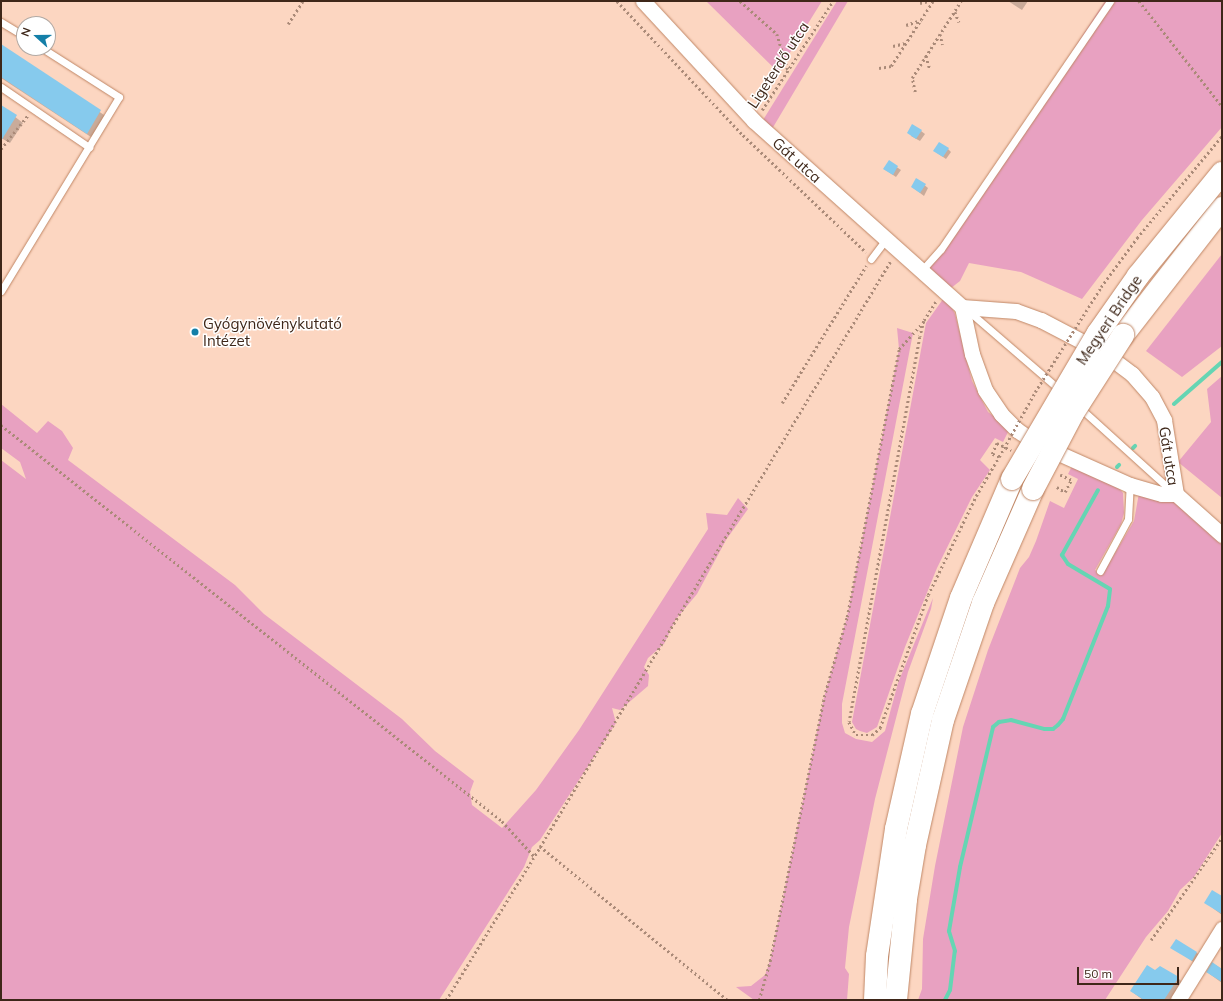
<!DOCTYPE html>
<html>
<head>
<meta charset="utf-8">
<style>
	body { margin:0 }
	#map { position:relative; width:1223px; height:1001px; overflow:hidden; background:#fcd6c1; font-family:Mulish,sans-serif }
	div>[style] { position:absolute }
	.green>* { inset:0; background:#e8a1c1 }
	.shadow>* { inset:0; background:#0003 }
	.stream>* { height:4px; margin:-2px; padding:0 2px; transform-origin:2px; border-radius:2px; background:#65d5b3 }
	.building>* { inset:0; background:#86caed }
	.path>* { height:2.5px; margin-top:-1.25px; transform-origin:0; background:repeating-linear-gradient(90deg,#aa8a78 0 2px,transparent 0 5px) }
	.roads { filter:drop-shadow(0 0 1px #c08766) drop-shadow(0 0 1px #c08766) }
	.service>* { height:7px; margin:-3.5px; padding:0 3.5px; transform-origin:3.5px; border-radius:3.5px; background:#fff }
	.minor>* { height:15px; margin:-7.5px; padding:0 7.5px; transform-origin:7.5px; border-radius:7.5px; background:#fff }
	.trunk>* { height:22px; margin:-11px; padding:0 11px; transform-origin:11px; border-radius:11px; background:#fff }
	.path-bridge>* { height:2.5px; margin-top:-1.25px; transform-origin:0; background:repeating-linear-gradient(90deg,#aa8a78 0 2px,transparent 0 5px) }
	.bridges { filter:drop-shadow(0 0 1px #c08766) drop-shadow(0 0 1px #c08766) }
	.trunk-bridge>* { height:22px; margin:-11px; padding:0 11px; transform-origin:11px; border-radius:11px; background:#fff }
	.dots>* { width:11px; height:11px; translate:-50% -50%; box-sizing:border-box; border:2px solid #fff; border-radius:50% }
	span { translate:-50% -50%; white-space:nowrap; text-align:center; line-height:1.15; -webkit-text-stroke:3px #fff; paint-order:stroke }
	.street-label { font-size:15px; color:#3e2719 }
	.poi-label { font-size:15px; color:#3e2719 }
	.left { translate:0 -50%; text-align:left }
	.frame { position:absolute; inset:0; border:2px solid #3e2719; pointer-events:none }
	.north { position:absolute; left:16px; top:16px; width:40px; height:40px; box-sizing:border-box; background:#fff; border:1px solid #b2a9a3; border-radius:50%; rotate:291deg; font-size:11px; font-weight:700; line-height:16px; text-align:center; color:#3e2719 }
	.north::after { content:''; display:block; margin:auto; width:14px; height:18px; background:#147fa8; clip-path:polygon(50% 0,100% 100%,50% 72%,0 100%) }
	.scale { position:absolute; left:1077px; top:967px; width:102px; height:18px; box-sizing:border-box; border:2px solid #3e2719; border-top:0; padding-left:5px; font-size:12px; line-height:14px; white-space:nowrap; color:#3e2719; -webkit-text-stroke:3px #fff; paint-order:stroke }
</style>
</head>
<body>
<div id="map">
	<div class="green">
		<i style="clip-path:polygon(706px 1px,822px 1px,778px 72px)"></i>
		<i style="clip-path:polygon(837px 1px,848px 1px,772px 129px,763px 120px)"></i>
		<i style="clip-path:polygon(1105px 1px,1222px 1px,1222px 127px,1142px 220px,1082px 299px,1021px 272px,969px 263px,960px 281px,946px 292px,922px 270px,942px 250px)"></i>
		<i style="clip-path:polygon(1222px 254px,1222px 346px,1182px 377px,1146px 351px)"></i>
		<i style="clip-path:polygon(946px 295px,955px 314px,972px 381px,988px 412px,1010px 428px,1003px 442px,995px 438px,980px 460px,990px 470px,972px 497px,937px 568px,905px 647px,877px 727px,867px 733px,860px 731px,856px 729px,852px 722px,926px 323px)"></i>
		<i style="clip-path:polygon(897px 328px,913px 333px,842px 704px,842px 723px,845px 733px,856px 739px,872px 742px,885px 731px,898px 683px,933px 598px,931px 609px,908px 672px,875px 799px,849px 927px,845px 968px,849px 974px,847px 1000px,754px 1000px,736px 987px,751px 986px,765px 975px,770px 961px,824px 697px,847px 617px,899px 349px)"></i>
		<i style="clip-path:polygon(1222px 376px,1222px 498px,1178px 462px,1211px 422px,1207px 389px)"></i>
		<i style="clip-path:polygon(1px 404px,37px 433px,48px 421px,62px 431px,73px 448px,68px 460px,235px 585px,264px 614px,402px 719px,435px 751px,474px 781px,470px 792px,472px 805px,502px 828px,536px 790px,579px 730px,708px 529px,706px 513px,727px 515px,738px 498px,748px 509px,726px 540px,697px 594px,676px 619px,664px 644px,648px 658px,644px 667px,649px 675px,648px 686px,620px 710px,612px 708px,616px 723px,540px 840px,532px 847px,524px 867px,439px 1000px,1px 1000px,1px 460px,26px 479px,20px 462px,1px 448px)"></i>
		<i style="clip-path:polygon(1073px 464px,1117px 486px,1123px 493px,1124px 513px,1121px 524px,1095px 570px,1102px 575px,1134px 521px,1139px 493px,1173px 500px,1222px 540px,1222px 833px,1194px 877px,1180px 890px,1168px 911px,1146px 937px,1105px 1000px,918px 1000px,922px 989px,923px 939px,935px 866px,963px 727px,988px 650px,1020px 568px,1029px 557px,1036px 541px,1050px 501px,1064px 508px,1078px 479px,1068px 474px)"></i>
	</div>
	<div class="shadow">
		<i style="clip-path:polygon(1008px 1px,1028px 1px,1022px 10px)"></i>
		<i style="clip-path:polygon(1px 45px,107px 117px,94px 139px,1px 78px)"></i>
		<i style="clip-path:polygon(1px 106px,23px 123px,10px 143px,1px 138px)"></i>
		<i style="clip-path:polygon(913px 125px,925px 134px,920px 141px,911px 136px)"></i>
		<i style="clip-path:polygon(948px 149px,951px 152px,946px 159px,937px 153px)"></i>
		<i style="clip-path:polygon(889px 162px,901px 170px,896px 177px,884px 169px)"></i>
		<i style="clip-path:polygon(917px 179px,928px 188px,924px 196px,912px 187px)"></i>
		<i style="clip-path:polygon(1222px 897px,1222px 915px,1205px 902px)"></i>
		<i style="clip-path:polygon(1172px 947px,1197px 953px,1203px 959px,1199px 966px)"></i>
		<i style="clip-path:polygon(1212px 963px,1222px 969px,1222px 983px,1207px 972px)"></i>
		<i style="clip-path:polygon(1157px 969px,1178px 978px,1184px 984px,1174px 1000px,1143px 1000px,1131px 991px)"></i>
	</div>
	<div class="stream">
		<i style="left:1174px;top:404px;width:64px;rotate:-41.2deg"></i>
		<i style="left:1133px;top:448px;width:3px;rotate:-45deg"></i>
		<i style="left:1117px;top:467px;width:3px;rotate:-45deg"></i>
		<i style="left:945px;top:1000px;width:11px;rotate:-63deg"></i>
		<i style="left:950px;top:990px;width:39px;rotate:-83deg"></i>
		<i style="left:955px;top:951px;width:21px;rotate:-107deg"></i>
		<i style="left:949px;top:931px;width:65px;rotate:-80.2deg"></i>
		<i style="left:960px;top:867px;width:144px;rotate:-76.7deg"></i>
		<i style="left:993px;top:727px;width:8px;rotate:-40deg"></i>
		<i style="left:999px;top:722px;width:12px;rotate:-9deg"></i>
		<i style="left:1011px;top:720px;width:35px;rotate:15deg"></i>
		<i style="left:1045px;top:729px;width:8px"></i>
		<i style="left:1053px;top:729px;width:6px;rotate:-39deg"></i>
		<i style="left:1058px;top:725px;width:8px;rotate:-50deg"></i>
		<i style="left:1063px;top:719px;width:122px;rotate:-68.3deg"></i>
		<i style="left:1108px;top:606px;width:17px;rotate:-83deg"></i>
		<i style="left:1110px;top:589px;width:49px;rotate:-149.2deg"></i>
		<i style="left:1068px;top:564px;width:11px;rotate:-124deg"></i>
		<i style="left:1062px;top:555px;width:74px;rotate:-61deg"></i>
	</div>
	<div class="building">
		<i style="clip-path:polygon(1px 44px,101px 110px,87px 134px,1px 77px)"></i>
		<i style="clip-path:polygon(1px 105px,17px 115px,1px 141px)"></i>
		<i style="clip-path:polygon(912px 124px,922px 130px,916px 139px,907px 133px)"></i>
		<i style="clip-path:polygon(939px 142px,949px 148px,943px 157px,933px 151px)"></i>
		<i style="clip-path:polygon(889px 160px,898px 166px,893px 175px,883px 169px)"></i>
		<i style="clip-path:polygon(916px 178px,926px 184px,920px 193px,911px 187px)"></i>
		<i style="clip-path:polygon(1212px 890px,1222px 896px,1222px 914px,1204px 903px)"></i>
		<i style="clip-path:polygon(1176px 939px,1197px 952px,1192px 961px,1170px 948px)"></i>
		<i style="clip-path:polygon(1212px 962px,1222px 969px,1222px 982px,1206px 972px)"></i>
		<i style="clip-path:polygon(1147px 965px,1155px 970px,1160px 966px,1179px 977px,1164px 1000px,1144px 1000px,1130px 991px)"></i>
	</div>
	<div class="path">
		<i style="left:617px;top:1px;width:184px;rotate:46.8deg"></i>
		<i style="left:743px;top:135px;width:170px;rotate:43.6deg"></i>
		<i style="left:740px;top:1px;width:50px;rotate:41.7deg"></i>
		<i style="left:777px;top:34px;width:37px;rotate:73deg"></i>
		<i style="left:1139px;top:1px;width:134px;rotate:51.7deg"></i>
		<i style="left:920px;top:3px;width:9px;rotate:-13deg"></i>
		<i style="left:955px;top:12px;width:11px;rotate:68deg"></i>
		<i style="left:288px;top:24px;width:27px;rotate:-57deg"></i>
		<i style="left:906px;top:25px;width:16px;rotate:-18deg"></i>
		<i style="left:940px;top:34px;width:11px;rotate:75deg"></i>
		<i style="left:893px;top:46px;width:13px;rotate:-13deg"></i>
		<i style="left:926px;top:56px;width:14px;rotate:73deg"></i>
		<i style="left:879px;top:68px;width:12px;rotate:-9deg"></i>
		<i style="left:891px;top:66px;width:77px;rotate:-57.1deg"></i>
		<i style="left:915px;top:92px;width:14px;rotate:-102deg"></i>
		<i style="left:912px;top:78px;width:91px;rotate:-57.5deg"></i>
		<i style="left:762px;top:110px;width:130px;rotate:-56.9deg"></i>
		<i style="left:1px;top:149px;width:43px;rotate:-51.5deg"></i>
		<i style="left:936px;top:302px;width:22px;rotate:122deg"></i>
		<i style="left:924px;top:321px;width:16px;rotate:104deg"></i>
		<i style="left:920px;top:337px;width:391px;rotate:100.4deg"></i>
		<i style="left:849px;top:722px;width:15px;rotate:62deg"></i>
		<i style="left:856px;top:735px;width:16px"></i>
		<i style="left:872px;top:735px;width:11px;rotate:-41deg"></i>
		<i style="left:880px;top:728px;width:141px;rotate:-70.2deg"></i>
		<i style="left:928px;top:595px;width:110px;rotate:-64.1deg"></i>
		<i style="left:976px;top:496px;width:45px;rotate:-59.5deg"></i>
		<i style="left:999px;top:457px;width:8px;rotate:-157deg"></i>
		<i style="left:992px;top:454px;width:12px;rotate:-66deg"></i>
		<i style="left:997px;top:443px;width:16px;rotate:27deg"></i>
		<i style="left:782px;top:403px;width:161px;rotate:-58.5deg"></i>
		<i style="left:1px;top:425px;width:639px;rotate:38.32deg"></i>
		<i style="left:502px;top:821px;width:47px;rotate:47.6deg"></i>
		<i style="left:1057px;top:487px;width:9px;rotate:32deg"></i>
		<i style="left:1065px;top:492px;width:13px;rotate:-63deg"></i>
		<i style="left:1071px;top:480px;width:12px;rotate:-156deg"></i>
		<i style="left:1151px;top:940px;width:124px;rotate:-55.2deg"></i>
		<i style="left:446px;top:1000px;width:180px;rotate:-58.4deg"></i>
		<i style="left:727px;top:1000px;width:242px;rotate:-140.7deg"></i>
		<i style="left:540px;top:847px;width:682px;rotate:-59.11deg"></i>
		<i style="left:759px;top:1000px;width:41px;rotate:-74.2deg"></i>
		<i style="left:770px;top:961px;width:269px;rotate:-78.4deg"></i>
		<i style="left:824px;top:697px;width:83px;rotate:-74deg"></i>
		<i style="left:847px;top:617px;width:273px;rotate:-79deg"></i>
		<i style="left:899px;top:349px;width:38px;rotate:-48deg"></i>
	</div>
	<div class="roads">
		<div class="service">
			<i style="left:1px;top:22px;width:27px;rotate:31deg"></i>
			<i style="left:1px;top:87px;width:107px;rotate:34.3deg"></i>
			<i style="left:871px;top:259px;width:25px;rotate:-53deg"></i>
			<i style="left:922px;top:270px;width:28px;rotate:-48deg"></i>
			<i style="left:941px;top:249px;width:300px;rotate:-55.7deg"></i>
			<i style="left:1px;top:291px;width:227px;rotate:-58.7deg"></i>
			<i style="left:119px;top:97px;width:91px;rotate:-147.5deg"></i>
			<i style="left:966px;top:309px;width:125px;rotate:40.8deg"></i>
			<i style="left:1079px;top:407px;width:128px;rotate:42.2deg"></i>
			<i style="left:1100px;top:571px;width:59px;rotate:-61.7deg"></i>
			<i style="left:1128px;top:519px;width:34px;rotate:-87deg"></i>
		</div>
		<div class="minor">
			<i style="left:643px;top:1px;width:163px;rotate:47.2deg"></i>
			<i style="left:754px;top:121px;width:279px;rotate:41.8deg"></i>
			<i style="left:962px;top:307px;width:48px;rotate:78deg"></i>
			<i style="left:972px;top:354px;width:38px;rotate:70deg"></i>
			<i style="left:985px;top:390px;width:29px;rotate:56deg"></i>
			<i style="left:1001px;top:414px;width:23px;rotate:45deg"></i>
			<i style="left:1017px;top:430px;width:23px;rotate:34deg"></i>
			<i style="left:1036px;top:443px;width:103px;rotate:24.1deg"></i>
			<i style="left:1130px;top:485px;width:33px;rotate:16deg"></i>
			<i style="left:1162px;top:494px;width:14px"></i>
			<i style="left:962px;top:307px;width:54px;rotate:4.2deg"></i>
			<i style="left:1016px;top:311px;width:27px;rotate:20deg"></i>
			<i style="left:1041px;top:320px;width:71px;rotate:27.6deg"></i>
			<i style="left:1104px;top:353px;width:35px;rotate:37deg"></i>
			<i style="left:1132px;top:374px;width:30px;rotate:49deg"></i>
			<i style="left:1152px;top:397px;width:26px;rotate:62deg"></i>
			<i style="left:1164px;top:420px;width:75px;rotate:80.8deg"></i>
			<i style="left:1176px;top:494px;width:62px;rotate:41.7deg"></i>
			<i style="left:1178px;top:1000px;width:84px;rotate:-58.2deg"></i>
		</div>
		<div class="trunk">
			<i style="left:1123px;top:335px;width:161px;rotate:-52.1deg"></i>
			<i style="left:875px;top:1000px;width:44px;rotate:-87.4deg"></i>
			<i style="left:877px;top:956px;width:128px;rotate:-81.5deg"></i>
			<i style="left:896px;top:829px;width:118px;rotate:-77.3deg"></i>
			<i style="left:922px;top:714px;width:122px;rotate:-71.4deg"></i>
			<i style="left:961px;top:598px;width:129px;rotate:-66.8deg"></i>
			<i style="left:896px;top:1000px;width:101px;rotate:-84.3deg"></i>
			<i style="left:906px;top:899px;width:55px;rotate:-80.5deg"></i>
			<i style="left:915px;top:845px;width:128px;rotate:-77.4deg"></i>
			<i style="left:943px;top:720px;width:124px;rotate:-71.1deg"></i>
			<i style="left:983px;top:603px;width:124px;rotate:-66.3deg"></i>
		</div>
	</div>
	<div class="path-bridge">
		<i style="left:999px;top:457px;width:74px;rotate:-61deg"></i>
		<i style="left:1035px;top:392px;width:124px;rotate:-57.8deg"></i>
		<i style="left:1101px;top:287px;width:61px;rotate:-53.7deg"></i>
		<i style="left:1137px;top:238px;width:133px;rotate:-50.2deg"></i>
	</div>
	<div class="bridges">
		<div class="trunk-bridge">
			<i style="left:1012px;top:479px;width:169px;rotate:-59.5deg"></i>
			<i style="left:1098px;top:333px;width:70px;rotate:-54.9deg"></i>
			<i style="left:1138px;top:276px;width:133px;rotate:-50.8deg"></i>
			<i style="left:1033px;top:489px;width:86px;rotate:-62.2deg"></i>
			<i style="left:1073px;top:413px;width:93px;rotate:-57.3deg"></i>
		</div>
	</div>
	<div class="dots">
		<i style="left:195px;top:332px;background:#147fa8"></i>
	</div>
	<div class="street-label">
		<span style="left:778px;top:65px;rotate:-57deg">Ligeterdő utca</span>
		<span style="left:797px;top:160px;rotate:42deg">Gát utca</span>
		<span style="left:1109px;top:320px;rotate:-56deg">Megyeri Bridge</span>
		<span style="left:1169px;top:456px;rotate:81deg">Gát utca</span>
	</div>
	<div class="poi-label">
		<span class="left" style="left:203px;top:332px">Gyógynövénykutató<br>Intézet</span>
	</div>
	<div class="frame"></div>
	<div class="north">N</div>
	<div class="scale">50 m</div>
</div>
</body>
</html>
